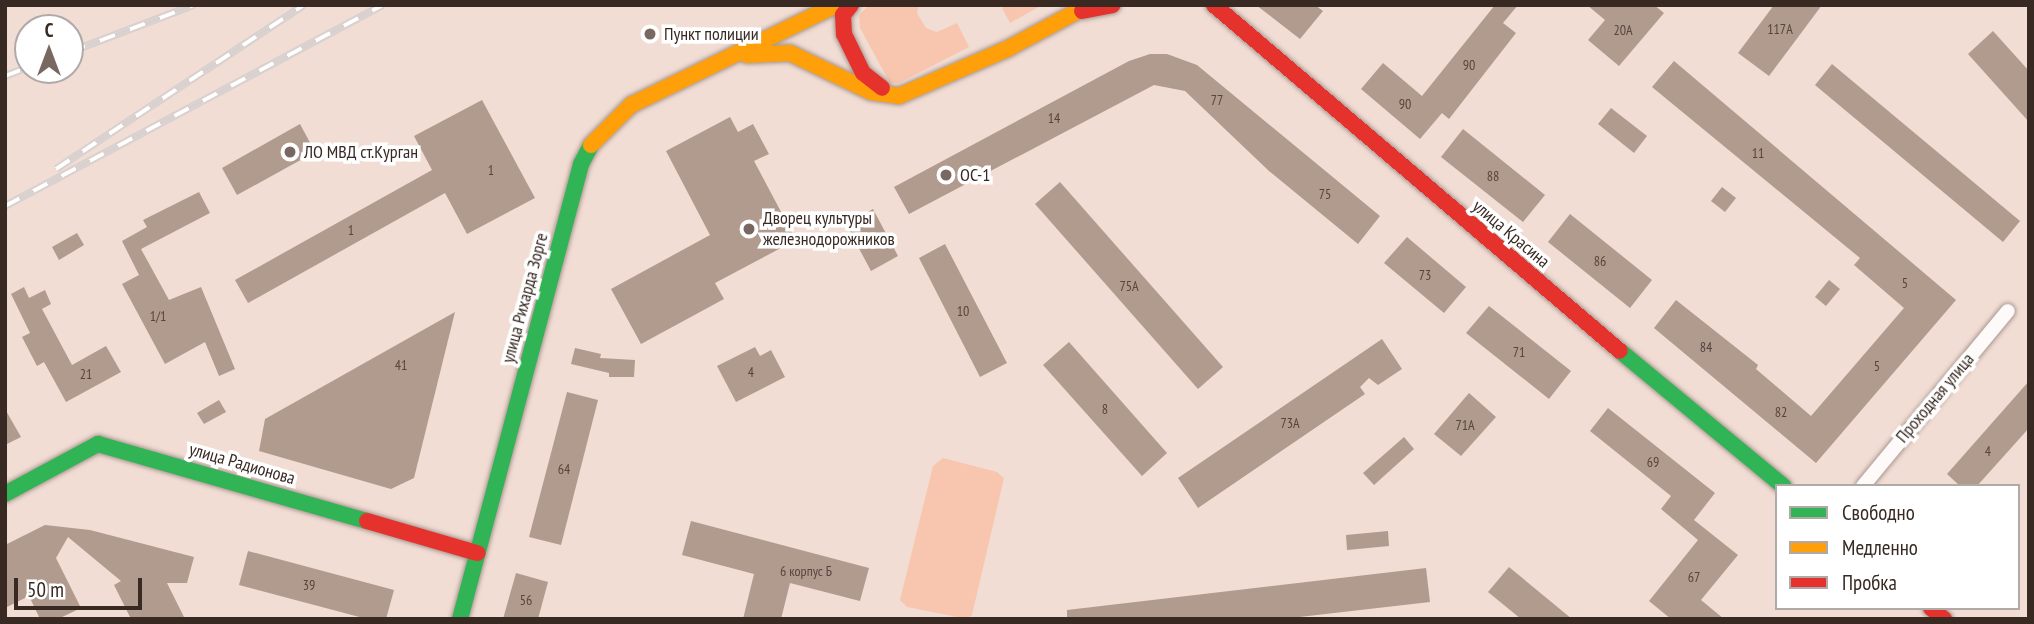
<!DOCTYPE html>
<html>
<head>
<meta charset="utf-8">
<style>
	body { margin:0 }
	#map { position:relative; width:2034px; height:624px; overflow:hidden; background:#f2ddd4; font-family:"PT Sans Narrow",sans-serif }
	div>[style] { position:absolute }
	.green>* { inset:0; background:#f8c6ae }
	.building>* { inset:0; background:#b19a8e }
	.roads { filter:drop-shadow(0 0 2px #a89891) drop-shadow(0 0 2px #a89891) }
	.street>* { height:14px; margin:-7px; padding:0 7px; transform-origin:7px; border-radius:7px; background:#fdfaf9 }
	.fast>* { height:16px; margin:-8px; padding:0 8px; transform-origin:8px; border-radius:8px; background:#30b455 }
	.slow>* { height:16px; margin:-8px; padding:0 8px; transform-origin:8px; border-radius:8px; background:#ff9f0a }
	.jam>* { height:16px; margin:-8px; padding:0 8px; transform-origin:8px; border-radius:8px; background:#e5322d }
	.rail>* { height:8px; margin-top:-4px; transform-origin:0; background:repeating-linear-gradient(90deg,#fff 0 16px,#d8d1cf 0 32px); box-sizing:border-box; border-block:2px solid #d8d1cf }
	.dots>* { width:19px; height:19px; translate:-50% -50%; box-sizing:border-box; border:4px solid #fff; border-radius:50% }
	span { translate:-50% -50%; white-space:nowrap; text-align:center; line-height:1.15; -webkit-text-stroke:7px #fff; paint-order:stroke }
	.number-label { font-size:14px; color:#56453e }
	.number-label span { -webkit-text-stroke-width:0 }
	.poi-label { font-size:18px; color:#382923 }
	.left { translate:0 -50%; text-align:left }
	.street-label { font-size:18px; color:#382923 }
	.frame { position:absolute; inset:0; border:7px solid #382923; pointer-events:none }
	.legend { position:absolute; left:1775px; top:484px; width:245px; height:126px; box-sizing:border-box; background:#fff; border:2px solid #afa9a7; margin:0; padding:9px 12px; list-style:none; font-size:21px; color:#382923 }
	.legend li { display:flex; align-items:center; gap:14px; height:35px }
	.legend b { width:35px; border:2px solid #afa9a7 }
	.north { position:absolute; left:14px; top:14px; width:70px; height:70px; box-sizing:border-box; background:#fff; border:2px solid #afa9a7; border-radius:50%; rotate:0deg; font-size:19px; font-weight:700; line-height:28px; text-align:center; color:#382923 }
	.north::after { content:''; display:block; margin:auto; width:24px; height:32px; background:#796861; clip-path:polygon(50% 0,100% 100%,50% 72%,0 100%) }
	.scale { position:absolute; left:14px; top:578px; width:128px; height:32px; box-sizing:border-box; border:4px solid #382923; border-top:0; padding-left:9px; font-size:21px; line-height:24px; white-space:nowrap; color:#382923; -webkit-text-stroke:5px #fff; paint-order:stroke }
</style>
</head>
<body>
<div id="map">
	<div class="green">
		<i style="clip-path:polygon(869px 5px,919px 5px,917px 13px,926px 28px,937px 32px,957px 23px,969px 47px,899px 83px,890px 83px,860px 28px,859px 15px)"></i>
		<i style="clip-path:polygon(1007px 5px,1042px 5px,1010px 23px,1002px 8px)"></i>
		<i style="clip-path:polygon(943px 458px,997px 472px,1004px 478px,972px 615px,967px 619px,907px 607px,900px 600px,933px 466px)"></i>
	</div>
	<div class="building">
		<i style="clip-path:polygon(1256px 5px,1315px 5px,1323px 11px,1300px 39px)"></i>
		<i style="clip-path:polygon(1495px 5px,1518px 5px,1503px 23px,1516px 33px,1449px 119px,1442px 113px,1420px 139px,1361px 89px,1383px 63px,1422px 96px)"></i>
		<i style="clip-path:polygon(1587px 5px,1654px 5px,1664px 13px,1619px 66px,1588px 40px,1605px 20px)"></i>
		<i style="clip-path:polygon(1774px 5px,1822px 5px,1769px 76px,1738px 53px)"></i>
		<i style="clip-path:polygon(1993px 31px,2029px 71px,2029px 122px,1968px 54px)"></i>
		<i style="clip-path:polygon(1150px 54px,1167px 54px,1197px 65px,1380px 216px,1358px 244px,1269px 171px,1185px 91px,1154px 85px,909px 214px,894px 187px,1129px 61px)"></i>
		<i style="clip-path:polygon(1674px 61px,1956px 300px,1816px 463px,1654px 328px,1676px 300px,1758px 365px,1756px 369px,1811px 416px,1904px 308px,1854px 265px,1860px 258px,1652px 87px)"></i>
		<i style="clip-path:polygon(1832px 64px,2020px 221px,2003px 242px,1815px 85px)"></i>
		<i style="clip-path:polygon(482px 100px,535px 198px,467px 234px,445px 193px,248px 303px,235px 280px,432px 170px,414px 136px)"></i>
		<i style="clip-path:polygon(1611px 108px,1647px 136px,1634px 153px,1598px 124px)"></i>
		<i style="clip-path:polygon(730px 117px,738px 132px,753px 124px,769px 154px,754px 161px,796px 240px,715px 283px,724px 299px,641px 344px,611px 289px,710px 235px,666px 151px)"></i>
		<i style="clip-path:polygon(300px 124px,315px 152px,237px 195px,222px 168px)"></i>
		<i style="clip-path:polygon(1463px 129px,1545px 195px,1523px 222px,1441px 157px)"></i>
		<i style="clip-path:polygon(1060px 182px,1223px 367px,1198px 389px,1035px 204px)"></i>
		<i style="clip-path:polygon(1722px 187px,1736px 198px,1725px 212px,1711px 201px)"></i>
		<i style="clip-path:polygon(199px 192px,210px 213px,141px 249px,169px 300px,201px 287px,235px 369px,219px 376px,205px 342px,165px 364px,122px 284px,139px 275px,122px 241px,147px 227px,143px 220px)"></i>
		<i style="clip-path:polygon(873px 209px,898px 256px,871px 271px,846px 224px)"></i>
		<i style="clip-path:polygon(1570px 214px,1652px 280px,1630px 308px,1548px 242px)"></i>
		<i style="clip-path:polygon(77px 233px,84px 245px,59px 260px,52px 247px)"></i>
		<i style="clip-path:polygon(1407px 237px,1466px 287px,1444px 313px,1384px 263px)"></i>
		<i style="clip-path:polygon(945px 244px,1007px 363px,980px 377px,919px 258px)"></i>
		<i style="clip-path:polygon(1829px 280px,1840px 289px,1826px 306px,1815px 297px)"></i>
		<i style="clip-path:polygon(24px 287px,29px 298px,45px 290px,51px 304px,42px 309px,72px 365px,106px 346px,121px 372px,66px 402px,44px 362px,37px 366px,22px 337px,30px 333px,11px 294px)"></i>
		<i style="clip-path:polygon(1489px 306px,1571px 371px,1549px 399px,1466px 333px)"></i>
		<i style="clip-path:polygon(455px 312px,414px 478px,391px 489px,259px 451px,265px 419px)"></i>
		<i style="clip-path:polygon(1382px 339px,1402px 369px,1378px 385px,1369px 378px,1360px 387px,1365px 394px,1198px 508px,1178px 478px)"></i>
		<i style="clip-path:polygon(1069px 342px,1167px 453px,1142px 476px,1043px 365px)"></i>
		<i style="clip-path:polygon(755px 347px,760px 356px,771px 350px,785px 377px,736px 402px,717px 366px)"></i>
		<i style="clip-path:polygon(575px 348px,601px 354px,600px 358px,635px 360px,634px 377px,609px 377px,609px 373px,571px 364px)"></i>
		<i style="clip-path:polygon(2029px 381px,2029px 428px,1977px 486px,1960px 486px,1947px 474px)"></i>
		<i style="clip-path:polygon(567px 392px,598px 400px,561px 545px,529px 537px)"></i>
		<i style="clip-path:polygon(1469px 393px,1496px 417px,1461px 456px,1434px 434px)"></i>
		<i style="clip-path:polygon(219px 400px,226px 412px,204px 424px,197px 413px)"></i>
		<i style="clip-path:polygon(1608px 408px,1715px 493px,1694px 520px,1738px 555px,1701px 600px,1724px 619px,1671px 619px,1649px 601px,1698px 540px,1661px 509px,1671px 496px,1590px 431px)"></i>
		<i style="clip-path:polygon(5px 409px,21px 437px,5px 445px)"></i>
		<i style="clip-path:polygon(1404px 437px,1414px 449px,1374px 485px,1363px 473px)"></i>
		<i style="clip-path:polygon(691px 521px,869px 568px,860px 601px,790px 583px,781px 619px,743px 619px,754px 574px,682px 555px)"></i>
		<i style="clip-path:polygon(45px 525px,90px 530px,194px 557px,187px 583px,167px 583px,185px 619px,131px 619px,114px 585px,121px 581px,68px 537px,56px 558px,81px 608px,58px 619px,40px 619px,29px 596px,5px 608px,5px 545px)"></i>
		<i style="clip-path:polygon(1388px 531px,1389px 546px,1347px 550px,1346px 535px)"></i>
		<i style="clip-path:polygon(248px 551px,394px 590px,386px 619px,367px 619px,239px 585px)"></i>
		<i style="clip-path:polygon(1509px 567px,1572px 619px,1521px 619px,1488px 592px)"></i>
		<i style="clip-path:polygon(1426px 568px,1430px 602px,1282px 619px,1067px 619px,1067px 610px)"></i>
		<i style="clip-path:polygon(516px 573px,548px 582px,538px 619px,503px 619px)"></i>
	</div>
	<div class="roads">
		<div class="street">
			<i style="left:1863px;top:486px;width:227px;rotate:-50.4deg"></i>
		</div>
		<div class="fast">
			<i style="left:1620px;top:351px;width:212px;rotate:39.6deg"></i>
			<i style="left:5px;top:494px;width:106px;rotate:-28.3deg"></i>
			<i style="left:98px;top:444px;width:280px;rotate:16deg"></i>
			<i style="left:460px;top:619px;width:471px;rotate:-75.1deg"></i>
			<i style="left:581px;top:164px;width:21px;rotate:-62deg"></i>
		</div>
		<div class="slow">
			<i style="left:747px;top:55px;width:43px;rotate:-2.7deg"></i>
			<i style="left:790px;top:53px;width:90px;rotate:25.7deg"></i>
			<i style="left:871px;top:92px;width:28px;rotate:8deg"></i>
			<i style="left:899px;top:96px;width:118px;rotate:-23.5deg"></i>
			<i style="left:1007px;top:49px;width:93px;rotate:-28.2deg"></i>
			<i style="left:591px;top:145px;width:57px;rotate:-45deg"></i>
			<i style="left:631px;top:105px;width:228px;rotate:-26deg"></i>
		</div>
		<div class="jam">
			<i style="left:851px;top:5px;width:13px;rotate:129deg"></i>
			<i style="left:843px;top:15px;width:19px;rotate:87deg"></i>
			<i style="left:844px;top:34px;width:43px;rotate:64deg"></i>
			<i style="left:863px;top:73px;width:24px;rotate:38deg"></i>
			<i style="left:1214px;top:5px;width:533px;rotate:40.44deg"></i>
			<i style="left:1082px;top:11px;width:31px;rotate:-11deg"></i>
			<i style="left:367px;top:521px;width:115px;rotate:16.2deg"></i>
			<i style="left:1931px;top:608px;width:17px;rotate:40deg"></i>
		</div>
	</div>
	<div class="rail">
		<i style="left:70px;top:52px;width:133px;rotate:-20.8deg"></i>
		<i style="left:5px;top:76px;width:25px;rotate:-21deg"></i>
		<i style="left:56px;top:169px;width:297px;rotate:-33.5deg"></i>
		<i style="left:5px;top:206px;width:428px;rotate:-28deg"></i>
	</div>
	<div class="dots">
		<i style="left:650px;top:34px;background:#796861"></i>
		<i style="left:290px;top:152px;background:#796861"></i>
		<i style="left:946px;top:175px;background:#796861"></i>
		<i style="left:749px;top:229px;background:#796861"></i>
	</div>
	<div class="number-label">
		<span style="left:1780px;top:29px">117А</span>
		<span style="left:1623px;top:30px">20А</span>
		<span style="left:1469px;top:65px">90</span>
		<span style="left:1217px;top:100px">77</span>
		<span style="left:1405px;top:104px">90</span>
		<span style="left:1054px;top:118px">14</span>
		<span style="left:1758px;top:153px">11</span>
		<span style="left:491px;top:170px">1</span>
		<span style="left:1493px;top:176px">88</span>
		<span style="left:1325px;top:194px">75</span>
		<span style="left:351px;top:230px">1</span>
		<span style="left:1600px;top:261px">86</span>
		<span style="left:1425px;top:275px">73</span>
		<span style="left:1905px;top:283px">5</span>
		<span style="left:1129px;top:286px">75А</span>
		<span style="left:963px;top:311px">10</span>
		<span style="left:158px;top:316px">1/1</span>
		<span style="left:1706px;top:347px">84</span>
		<span style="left:1519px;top:352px">71</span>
		<span style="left:401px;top:365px">41</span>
		<span style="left:1877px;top:366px">5</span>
		<span style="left:751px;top:372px">4</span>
		<span style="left:86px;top:374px">21</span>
		<span style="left:1105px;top:409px">8</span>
		<span style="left:1781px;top:412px">82</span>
		<span style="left:1290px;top:423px">73А</span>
		<span style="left:1465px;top:425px">71А</span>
		<span style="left:1988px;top:451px">4</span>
		<span style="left:1653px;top:462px">69</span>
		<span style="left:564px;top:469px">64</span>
		<span style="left:806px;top:571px">6 корпус Б</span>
		<span style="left:1694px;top:577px">67</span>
		<span style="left:309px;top:585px">39</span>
		<span style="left:526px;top:600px">56</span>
	</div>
	<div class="poi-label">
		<span class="left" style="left:664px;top:34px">Пункт полиции</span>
		<span class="left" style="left:304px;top:152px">ЛО МВД ст.Курган</span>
		<span class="left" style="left:960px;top:175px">ОС-1</span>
		<span class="left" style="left:763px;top:229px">Дворец культуры<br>железнодорожников</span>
	</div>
	<div class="street-label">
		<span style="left:1511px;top:234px;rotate:40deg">улица Красина</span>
		<span style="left:525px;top:298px;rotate:-75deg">улица Рихарда Зорге</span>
		<span style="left:1935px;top:398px;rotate:-50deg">Проходная улица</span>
		<span style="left:242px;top:464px;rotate:16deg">улица Радионова</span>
	</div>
	<div class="frame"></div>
	<ul class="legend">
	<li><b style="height:9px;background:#30b455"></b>Свободно</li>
	<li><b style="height:9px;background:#ff9f0a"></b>Медленно</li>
	<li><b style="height:9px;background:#e5322d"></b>Пробка</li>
	</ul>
	<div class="north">С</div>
	<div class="scale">50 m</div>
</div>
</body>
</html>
